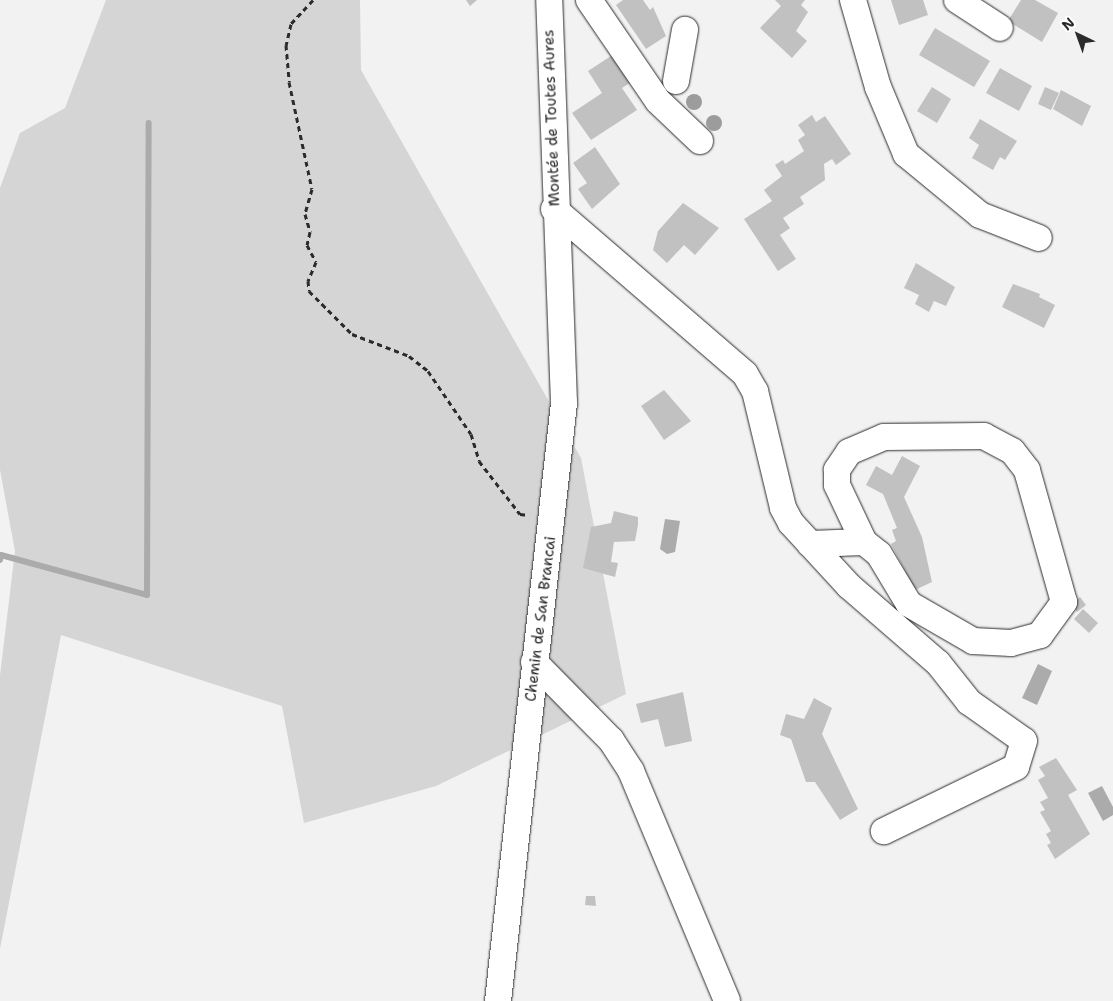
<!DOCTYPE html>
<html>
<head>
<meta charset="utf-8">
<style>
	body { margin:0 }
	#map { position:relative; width:1113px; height:1001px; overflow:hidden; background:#f2f2f2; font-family:"Shantell Sans",sans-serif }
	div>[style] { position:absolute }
	.green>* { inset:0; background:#d5d5d5 }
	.water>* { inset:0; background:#ababab }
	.stream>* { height:6px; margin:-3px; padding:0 3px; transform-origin:3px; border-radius:3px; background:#ababab }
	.building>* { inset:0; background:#c1c1c1 }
	.path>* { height:3px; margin-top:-1.5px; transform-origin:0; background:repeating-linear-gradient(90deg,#2b2b2b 0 5px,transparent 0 9px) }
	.roads { filter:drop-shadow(0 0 1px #2b2b2b) drop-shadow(0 0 1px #2b2b2b) }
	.minor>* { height:26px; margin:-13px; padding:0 13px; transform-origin:13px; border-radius:13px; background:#fff }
	.trees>* { width:16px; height:16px; margin:-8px; border-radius:50%; background:#9c9c9c }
	span { translate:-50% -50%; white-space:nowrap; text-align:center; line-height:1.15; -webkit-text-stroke:4.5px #fff; paint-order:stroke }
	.street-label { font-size:15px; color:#2b2b2b }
	.north { position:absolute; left:1053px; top:10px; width:50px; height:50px; -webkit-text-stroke:4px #fff; paint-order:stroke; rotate:318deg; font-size:14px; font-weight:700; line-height:20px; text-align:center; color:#2b2b2b }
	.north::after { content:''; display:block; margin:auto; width:18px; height:22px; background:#2b2b2b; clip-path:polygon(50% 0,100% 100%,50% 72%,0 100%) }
</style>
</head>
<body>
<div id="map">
	<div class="green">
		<i style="clip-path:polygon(106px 0,360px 0,361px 70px,581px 458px,626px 694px,436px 786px,304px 823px,282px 706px,61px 635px,0 949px,0 675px,15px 551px,0 470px,0 188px,20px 133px,65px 108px)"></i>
	</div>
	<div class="water">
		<i style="clip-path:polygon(665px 519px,680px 521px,675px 552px,667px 554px,660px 549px)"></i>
		<i style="clip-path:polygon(1038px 664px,1052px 671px,1037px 705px,1022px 698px)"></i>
		<i style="clip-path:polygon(1102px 786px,1113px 807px,1113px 815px,1103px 821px,1088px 793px)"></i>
	</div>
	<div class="stream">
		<i style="left:0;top:560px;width:5px;rotate:-79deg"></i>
		<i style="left:1px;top:555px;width:151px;rotate:15.3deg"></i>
		<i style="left:147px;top:595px;width:472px;rotate:-89.8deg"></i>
	</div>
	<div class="building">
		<i style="clip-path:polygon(466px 0,477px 0,470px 6px)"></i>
		<i style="clip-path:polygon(623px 0,643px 0,650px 10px,653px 7px,666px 36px,646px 49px,616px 5px)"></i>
		<i style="clip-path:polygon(775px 0,805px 0,801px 5px,808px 12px,796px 31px,807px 41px,792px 58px,760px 28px,781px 6px)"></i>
		<i style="clip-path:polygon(891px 0,923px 0,928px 15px,899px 25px)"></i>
		<i style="clip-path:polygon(1021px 0,1035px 0,1058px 13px,1042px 42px,1008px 21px)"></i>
		<i style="clip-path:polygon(935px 28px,990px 61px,974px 87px,919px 55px)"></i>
		<i style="clip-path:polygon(614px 54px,633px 81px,622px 88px,637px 110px,591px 140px,572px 113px,602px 93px,588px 71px)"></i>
		<i style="clip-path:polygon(1000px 68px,1032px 86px,1019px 111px,986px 93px)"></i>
		<i style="clip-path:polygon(932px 87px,951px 99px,937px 123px,917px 111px)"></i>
		<i style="clip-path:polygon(1045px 87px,1059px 93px,1051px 110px,1038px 104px)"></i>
		<i style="clip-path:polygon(1061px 90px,1091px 106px,1082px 126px,1053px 109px)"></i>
		<i style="clip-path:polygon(812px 115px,816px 122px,825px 116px,851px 154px,836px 165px,832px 159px,824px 164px,825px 180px,800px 197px,804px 204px,783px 218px,790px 228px,780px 235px,796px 259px,778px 271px,744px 219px,772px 201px,764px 190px,782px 176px,775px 165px,783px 160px,785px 164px,804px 151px,798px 140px,805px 135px,798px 125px)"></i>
		<i style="clip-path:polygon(980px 119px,1017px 141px,1005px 160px,1000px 157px,993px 170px,972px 158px,979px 145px,969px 138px)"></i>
		<i style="clip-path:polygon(595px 147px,620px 184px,592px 209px,578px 189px,587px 183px,573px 163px)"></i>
		<i style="clip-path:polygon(683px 203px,719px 228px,695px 255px,684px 245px,667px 263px,653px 250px,658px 231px)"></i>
		<i style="clip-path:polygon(916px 263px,955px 287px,946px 306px,934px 301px,929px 312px,915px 304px,919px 295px,904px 288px)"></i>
		<i style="clip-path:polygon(1013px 284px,1040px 294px,1039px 297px,1055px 305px,1044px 328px,1002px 307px)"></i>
		<i style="clip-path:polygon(664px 390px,691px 421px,664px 440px,641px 406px)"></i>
		<i style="clip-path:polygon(902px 456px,920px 466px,904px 497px,922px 537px,932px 582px,915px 590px,891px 544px,896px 541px,892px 530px,897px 528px,883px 494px,866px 485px,876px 466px,892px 475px)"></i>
		<i style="clip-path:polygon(614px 511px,638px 517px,638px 525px,635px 541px,614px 542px,611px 562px,618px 563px,615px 577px,583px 568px,591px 527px,611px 523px)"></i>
		<i style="clip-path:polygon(1080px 597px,1086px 605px,1077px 612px,1071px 604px)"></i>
		<i style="clip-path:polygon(1083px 609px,1098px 623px,1089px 633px,1074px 619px)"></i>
		<i style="clip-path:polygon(683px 692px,692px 741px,665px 747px,658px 719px,641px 723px,636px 704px)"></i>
		<i style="clip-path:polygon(814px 698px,832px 708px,822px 734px,858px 809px,840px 820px,815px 782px,806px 782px,791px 739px,780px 735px,786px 714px,804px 719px)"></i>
		<i style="clip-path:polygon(1056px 758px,1077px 790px,1068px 795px,1090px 834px,1055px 859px,1047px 845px,1051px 843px,1046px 834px,1051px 831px,1040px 812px,1045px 810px,1040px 802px,1048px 798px,1038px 780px,1045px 776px,1039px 767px)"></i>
		<i style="clip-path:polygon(586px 896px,595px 896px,596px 906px,585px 905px)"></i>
	</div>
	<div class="path">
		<i style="left:313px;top:0;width:33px;rotate:133deg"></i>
		<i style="left:291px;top:24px;width:22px;rotate:103deg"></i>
		<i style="left:286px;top:45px;width:37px;rotate:85deg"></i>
		<i style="left:289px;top:82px;width:109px;rotate:77.9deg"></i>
		<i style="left:312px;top:189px;width:26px;rotate:106deg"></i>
		<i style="left:305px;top:214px;width:19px;rotate:74deg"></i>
		<i style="left:310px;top:232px;width:13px;rotate:103deg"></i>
		<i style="left:307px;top:245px;width:19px;rotate:62deg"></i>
		<i style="left:316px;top:262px;width:21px;rotate:113deg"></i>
		<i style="left:308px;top:281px;width:10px;rotate:84deg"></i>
		<i style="left:309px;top:291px;width:61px;rotate:45deg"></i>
		<i style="left:352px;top:334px;width:61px;rotate:21.1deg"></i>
		<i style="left:409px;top:356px;width:24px;rotate:38deg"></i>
		<i style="left:428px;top:371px;width:76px;rotate:55.7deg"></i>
		<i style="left:471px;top:434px;width:28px;rotate:73deg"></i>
		<i style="left:479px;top:461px;width:67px;rotate:52.3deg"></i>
		<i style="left:520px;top:514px;width:9px;rotate:6deg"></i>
	</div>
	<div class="roads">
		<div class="minor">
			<i style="left:589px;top:0;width:122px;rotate:55.7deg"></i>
			<i style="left:658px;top:101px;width:58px;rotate:43.6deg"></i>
			<i style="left:853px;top:0;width:91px;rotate:74deg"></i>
			<i style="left:878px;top:87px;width:73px;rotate:67.3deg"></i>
			<i style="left:906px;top:154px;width:96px;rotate:39.5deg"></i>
			<i style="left:980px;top:215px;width:63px;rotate:21.3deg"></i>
			<i style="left:957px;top:0;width:51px;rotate:33.1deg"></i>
			<i style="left:676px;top:81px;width:52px;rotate:-80deg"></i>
			<i style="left:554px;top:209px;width:252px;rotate:40.8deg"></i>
			<i style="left:745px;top:374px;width:20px;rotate:60deg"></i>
			<i style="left:755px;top:391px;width:120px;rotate:76.5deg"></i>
			<i style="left:783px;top:508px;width:17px;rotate:62deg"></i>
			<i style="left:791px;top:523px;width:86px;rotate:47.4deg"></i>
			<i style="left:849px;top:586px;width:118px;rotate:40.9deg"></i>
			<i style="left:938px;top:663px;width:50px;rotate:51.5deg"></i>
			<i style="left:969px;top:702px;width:67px;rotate:35.3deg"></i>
			<i style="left:1024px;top:741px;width:27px;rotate:107deg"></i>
			<i style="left:1016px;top:767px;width:147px;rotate:154.1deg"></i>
			<i style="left:810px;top:544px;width:54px;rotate:-2.1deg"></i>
			<i style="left:864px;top:542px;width:19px;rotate:39deg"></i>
			<i style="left:879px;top:554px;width:58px;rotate:59deg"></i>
			<i style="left:909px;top:604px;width:74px;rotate:30deg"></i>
			<i style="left:973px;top:641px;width:38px;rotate:3deg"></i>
			<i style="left:1011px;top:643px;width:30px;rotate:-15deg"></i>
			<i style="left:1040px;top:635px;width:41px;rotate:-54deg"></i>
			<i style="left:1064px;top:602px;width:137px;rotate:-105.7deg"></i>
			<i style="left:1027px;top:470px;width:24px;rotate:-128deg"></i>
			<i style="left:1012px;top:451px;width:32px;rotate:-152deg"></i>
			<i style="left:984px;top:436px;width:100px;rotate:179.4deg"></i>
			<i style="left:884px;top:437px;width:38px;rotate:157deg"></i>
			<i style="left:849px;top:452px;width:22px;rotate:124deg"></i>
			<i style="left:837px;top:470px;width:15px;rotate:90deg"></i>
			<i style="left:837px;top:485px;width:63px;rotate:64.7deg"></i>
			<i style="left:534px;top:662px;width:110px;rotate:45.4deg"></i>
			<i style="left:611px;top:740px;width:37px;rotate:57deg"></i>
			<i style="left:631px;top:771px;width:249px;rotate:67.3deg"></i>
			<i style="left:498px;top:1001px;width:602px;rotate:-83.7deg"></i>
			<i style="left:564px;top:403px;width:403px;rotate:-92.1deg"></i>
		</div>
	</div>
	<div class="trees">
		<i style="left:694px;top:102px"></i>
		<i style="left:714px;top:123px"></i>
	</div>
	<div class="street-label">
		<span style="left:552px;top:118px;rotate:-92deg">Montée de Toutes Aures</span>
		<span style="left:541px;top:619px;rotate:-83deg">Chemin de San Brancai</span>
	</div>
	<div class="north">N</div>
</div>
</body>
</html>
